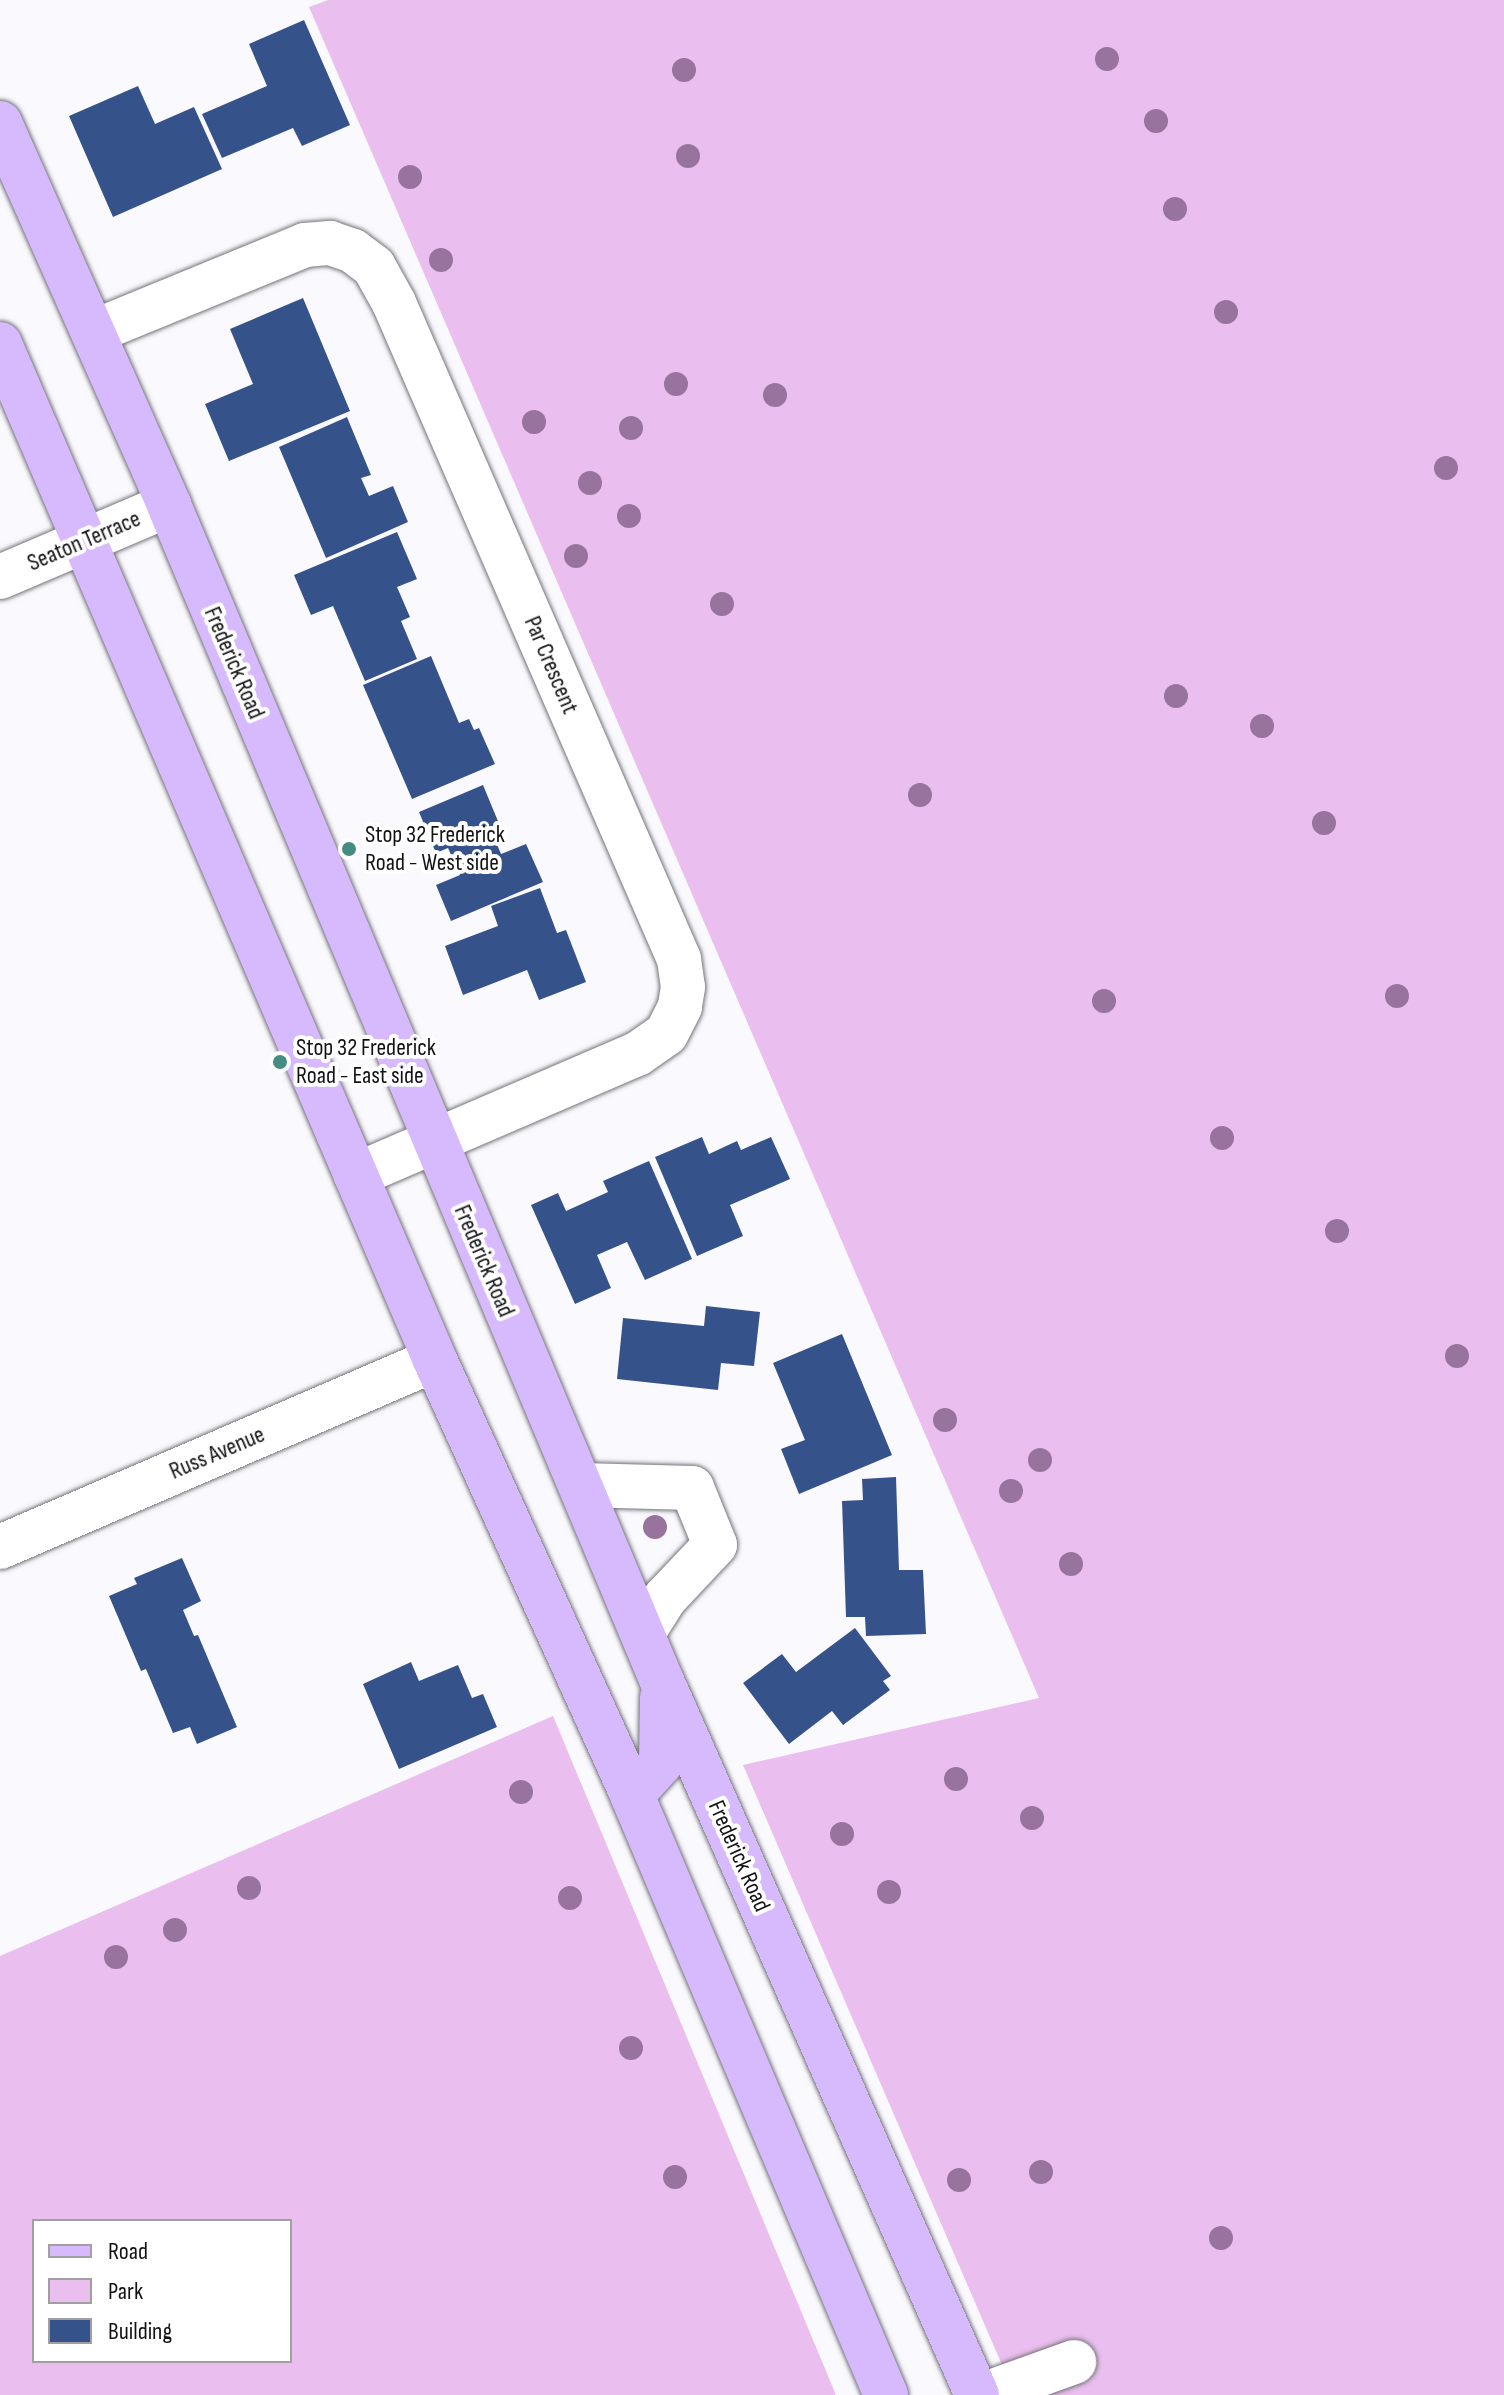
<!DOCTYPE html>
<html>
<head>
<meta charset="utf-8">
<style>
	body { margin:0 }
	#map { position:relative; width:1504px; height:2395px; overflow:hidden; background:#f9f9fe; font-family:"Sofia Sans Condensed",sans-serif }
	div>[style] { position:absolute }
	.green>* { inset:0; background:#eabeee }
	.building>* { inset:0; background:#36528b }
	.roads { filter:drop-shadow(0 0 2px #74757a) drop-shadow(0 0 2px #74757a) }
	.minor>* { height:44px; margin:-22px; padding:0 22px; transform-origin:22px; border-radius:22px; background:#fff }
	.major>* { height:44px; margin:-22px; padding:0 22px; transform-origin:22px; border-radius:22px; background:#d7b9fd }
	.trees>* { width:24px; height:24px; margin:-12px; border-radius:50%; background:#97739e }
	.dots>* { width:22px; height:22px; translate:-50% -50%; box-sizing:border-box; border:4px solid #fff; border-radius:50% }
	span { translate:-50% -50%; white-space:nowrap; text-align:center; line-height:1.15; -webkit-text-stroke:8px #fff; paint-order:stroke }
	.street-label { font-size:24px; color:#121214 }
	.poi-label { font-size:24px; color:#121214 }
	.left { translate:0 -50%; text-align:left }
	.legend { position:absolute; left:32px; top:2219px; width:260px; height:144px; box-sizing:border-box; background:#fff; border:2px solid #a0a0a1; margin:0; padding:10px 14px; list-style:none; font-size:24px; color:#121214 }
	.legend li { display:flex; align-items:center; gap:16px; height:40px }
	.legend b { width:40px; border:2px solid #a0a0a1 }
</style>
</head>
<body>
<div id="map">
	<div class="green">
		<i style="clip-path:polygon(328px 0,1504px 0,1504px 2395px,1015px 2395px,743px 1765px,1039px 1698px,309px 7px)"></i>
		<i style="clip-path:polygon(evenodd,553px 1716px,836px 2395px,0 2395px,0 1956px,553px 1716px,290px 2221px,290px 2361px,34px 2361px,34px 2221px,290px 2221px)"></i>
	</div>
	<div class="building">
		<i style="clip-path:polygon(304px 20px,350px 125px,302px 146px,293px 128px,222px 158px,202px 114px,267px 86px,249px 44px)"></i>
		<i style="clip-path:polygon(138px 86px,155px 124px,194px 107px,222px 169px,113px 217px,69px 116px)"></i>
		<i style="clip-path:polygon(303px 298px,350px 411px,229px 461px,205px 404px,253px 384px,230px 329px)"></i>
		<i style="clip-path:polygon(347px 417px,371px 475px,361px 478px,369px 496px,393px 486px,408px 522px,326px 558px,279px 447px)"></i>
		<i style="clip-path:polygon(397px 532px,417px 579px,397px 587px,410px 617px,401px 621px,417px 659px,365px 681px,333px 606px,311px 615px,294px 575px)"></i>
		<i style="clip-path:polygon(431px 656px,459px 723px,469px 719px,474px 730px,479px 728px,495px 764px,412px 799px,363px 685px)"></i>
		<i style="clip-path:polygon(483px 785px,500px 826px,491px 830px,501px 854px,526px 844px,543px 882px,451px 921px,436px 885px,460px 875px,448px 848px,436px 853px,419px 812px)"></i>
		<i style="clip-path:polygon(540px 888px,557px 933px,566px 930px,586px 982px,539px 1000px,527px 970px,463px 995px,445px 946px,498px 926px,491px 906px)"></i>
		<i style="clip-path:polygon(702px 1137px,709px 1154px,737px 1141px,741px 1150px,771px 1137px,790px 1179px,730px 1205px,743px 1236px,697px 1256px,655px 1157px)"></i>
		<i style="clip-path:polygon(649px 1161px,692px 1259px,645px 1280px,627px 1242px,597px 1255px,611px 1288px,575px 1304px,531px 1205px,558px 1193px,566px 1211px,608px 1192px,603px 1181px)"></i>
		<i style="clip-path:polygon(706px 1306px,760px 1312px,754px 1366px,721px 1363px,718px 1390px,617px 1379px,623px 1318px,704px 1326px)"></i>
		<i style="clip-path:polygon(842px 1334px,892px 1455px,799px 1494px,781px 1449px,805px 1440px,773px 1363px)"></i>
		<i style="clip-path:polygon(896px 1477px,899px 1570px,923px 1570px,926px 1634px,866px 1636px,865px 1617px,846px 1617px,842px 1501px,863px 1500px,862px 1479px)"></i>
		<i style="clip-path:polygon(182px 1558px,201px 1601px,183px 1610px,194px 1636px,198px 1635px,237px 1727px,197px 1744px,190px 1727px,173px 1733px,146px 1669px,141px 1671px,109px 1596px,137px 1584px,134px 1578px)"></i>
		<i style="clip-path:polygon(855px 1628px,891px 1676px,883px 1681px,890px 1690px,843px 1725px,832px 1711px,789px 1744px,743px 1683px,782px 1654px,796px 1672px)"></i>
		<i style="clip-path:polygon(411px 1662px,419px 1681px,458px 1665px,472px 1698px,483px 1694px,497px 1727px,399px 1769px,363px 1684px)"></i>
	</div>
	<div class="roads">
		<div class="minor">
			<i style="left:93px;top:332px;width:229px;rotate:-22.3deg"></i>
			<i style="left:305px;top:245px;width:25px;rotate:-5deg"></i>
			<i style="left:330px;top:243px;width:24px;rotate:19deg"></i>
			<i style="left:353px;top:251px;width:26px;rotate:37deg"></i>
			<i style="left:374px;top:267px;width:41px;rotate:60.9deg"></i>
			<i style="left:394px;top:303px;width:715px;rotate:66.52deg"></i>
			<i style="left:679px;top:959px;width:28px;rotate:82deg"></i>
			<i style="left:683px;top:987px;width:20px;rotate:99deg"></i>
			<i style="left:680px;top:1007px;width:30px;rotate:117deg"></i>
			<i style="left:666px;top:1034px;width:35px;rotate:145deg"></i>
			<i style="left:637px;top:1054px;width:306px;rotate:156.7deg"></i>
			<i style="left:0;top:577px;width:184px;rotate:-23.1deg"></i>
			<i style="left:581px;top:1485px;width:111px;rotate:1.5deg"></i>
			<i style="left:692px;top:1488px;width:61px;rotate:68deg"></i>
			<i style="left:715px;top:1545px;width:73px;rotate:133.3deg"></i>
			<i style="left:665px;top:1598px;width:40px;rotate:122deg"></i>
			<i style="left:0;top:1547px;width:473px;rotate:-23.3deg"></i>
			<i style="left:982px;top:2395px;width:98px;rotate:-19.7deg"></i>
		</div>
		<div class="major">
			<i style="left:0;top:123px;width:418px;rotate:66.1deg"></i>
			<i style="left:169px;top:505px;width:1275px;rotate:67.26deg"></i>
			<i style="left:662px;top:1681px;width:780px;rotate:66.19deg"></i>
			<i style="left:0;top:344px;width:1105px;rotate:66.82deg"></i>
			<i style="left:435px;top:1360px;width:478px;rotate:65.6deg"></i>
			<i style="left:632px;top:1795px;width:652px;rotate:67.06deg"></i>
			<i style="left:632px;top:1795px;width:43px;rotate:-47.8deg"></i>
			<i style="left:661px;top:1763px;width:66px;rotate:-89.1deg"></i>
		</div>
	</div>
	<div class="trees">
		<i style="left:1107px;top:59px"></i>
		<i style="left:684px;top:70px"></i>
		<i style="left:1156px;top:121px"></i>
		<i style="left:688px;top:156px"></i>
		<i style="left:410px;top:177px"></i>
		<i style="left:1175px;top:209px"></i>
		<i style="left:441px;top:260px"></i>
		<i style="left:1226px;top:312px"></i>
		<i style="left:676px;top:384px"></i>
		<i style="left:775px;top:395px"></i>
		<i style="left:534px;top:422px"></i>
		<i style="left:631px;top:428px"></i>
		<i style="left:1446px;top:468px"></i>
		<i style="left:590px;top:483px"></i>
		<i style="left:629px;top:516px"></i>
		<i style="left:576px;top:556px"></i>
		<i style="left:722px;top:604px"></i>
		<i style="left:1176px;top:696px"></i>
		<i style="left:1262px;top:726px"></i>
		<i style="left:920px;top:795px"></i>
		<i style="left:1324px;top:823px"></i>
		<i style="left:1397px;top:996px"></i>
		<i style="left:1104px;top:1001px"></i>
		<i style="left:1222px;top:1138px"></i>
		<i style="left:1337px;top:1231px"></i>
		<i style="left:1457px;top:1356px"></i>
		<i style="left:945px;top:1420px"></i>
		<i style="left:1040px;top:1460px"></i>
		<i style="left:1011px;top:1491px"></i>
		<i style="left:655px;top:1527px"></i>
		<i style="left:1071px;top:1564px"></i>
		<i style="left:956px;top:1779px"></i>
		<i style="left:521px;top:1792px"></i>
		<i style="left:1032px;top:1818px"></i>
		<i style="left:842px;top:1834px"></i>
		<i style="left:249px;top:1888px"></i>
		<i style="left:889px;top:1892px"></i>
		<i style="left:570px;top:1898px"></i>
		<i style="left:175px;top:1930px"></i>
		<i style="left:116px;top:1957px"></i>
		<i style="left:631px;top:2048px"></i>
		<i style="left:1041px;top:2172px"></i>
		<i style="left:675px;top:2177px"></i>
		<i style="left:959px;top:2180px"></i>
		<i style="left:1221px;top:2238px"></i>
	</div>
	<div class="dots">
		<i style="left:349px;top:849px;background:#478c82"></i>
		<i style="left:280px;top:1062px;background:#478c82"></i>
	</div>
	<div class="street-label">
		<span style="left:84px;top:541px;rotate:-23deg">Seaton Terrace</span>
		<span style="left:234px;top:663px;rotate:67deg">Frederick Road</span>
		<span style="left:551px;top:665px;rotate:67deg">Par Crescent</span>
		<span style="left:484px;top:1261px;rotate:67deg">Frederick Road</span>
		<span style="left:217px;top:1453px;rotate:-23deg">Russ Avenue</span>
		<span style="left:739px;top:1856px;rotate:66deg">Frederick Road</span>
	</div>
	<div class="poi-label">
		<span class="left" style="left:365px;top:849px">Stop 32 Frederick<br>Road - West side</span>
		<span class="left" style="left:296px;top:1062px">Stop 32 Frederick<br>Road - East side</span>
	</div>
	<ul class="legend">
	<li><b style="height:10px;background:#d7b9fd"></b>Road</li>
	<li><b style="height:22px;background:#eabeee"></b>Park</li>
	<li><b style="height:22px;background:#36528b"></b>Building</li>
	</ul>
</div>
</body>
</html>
